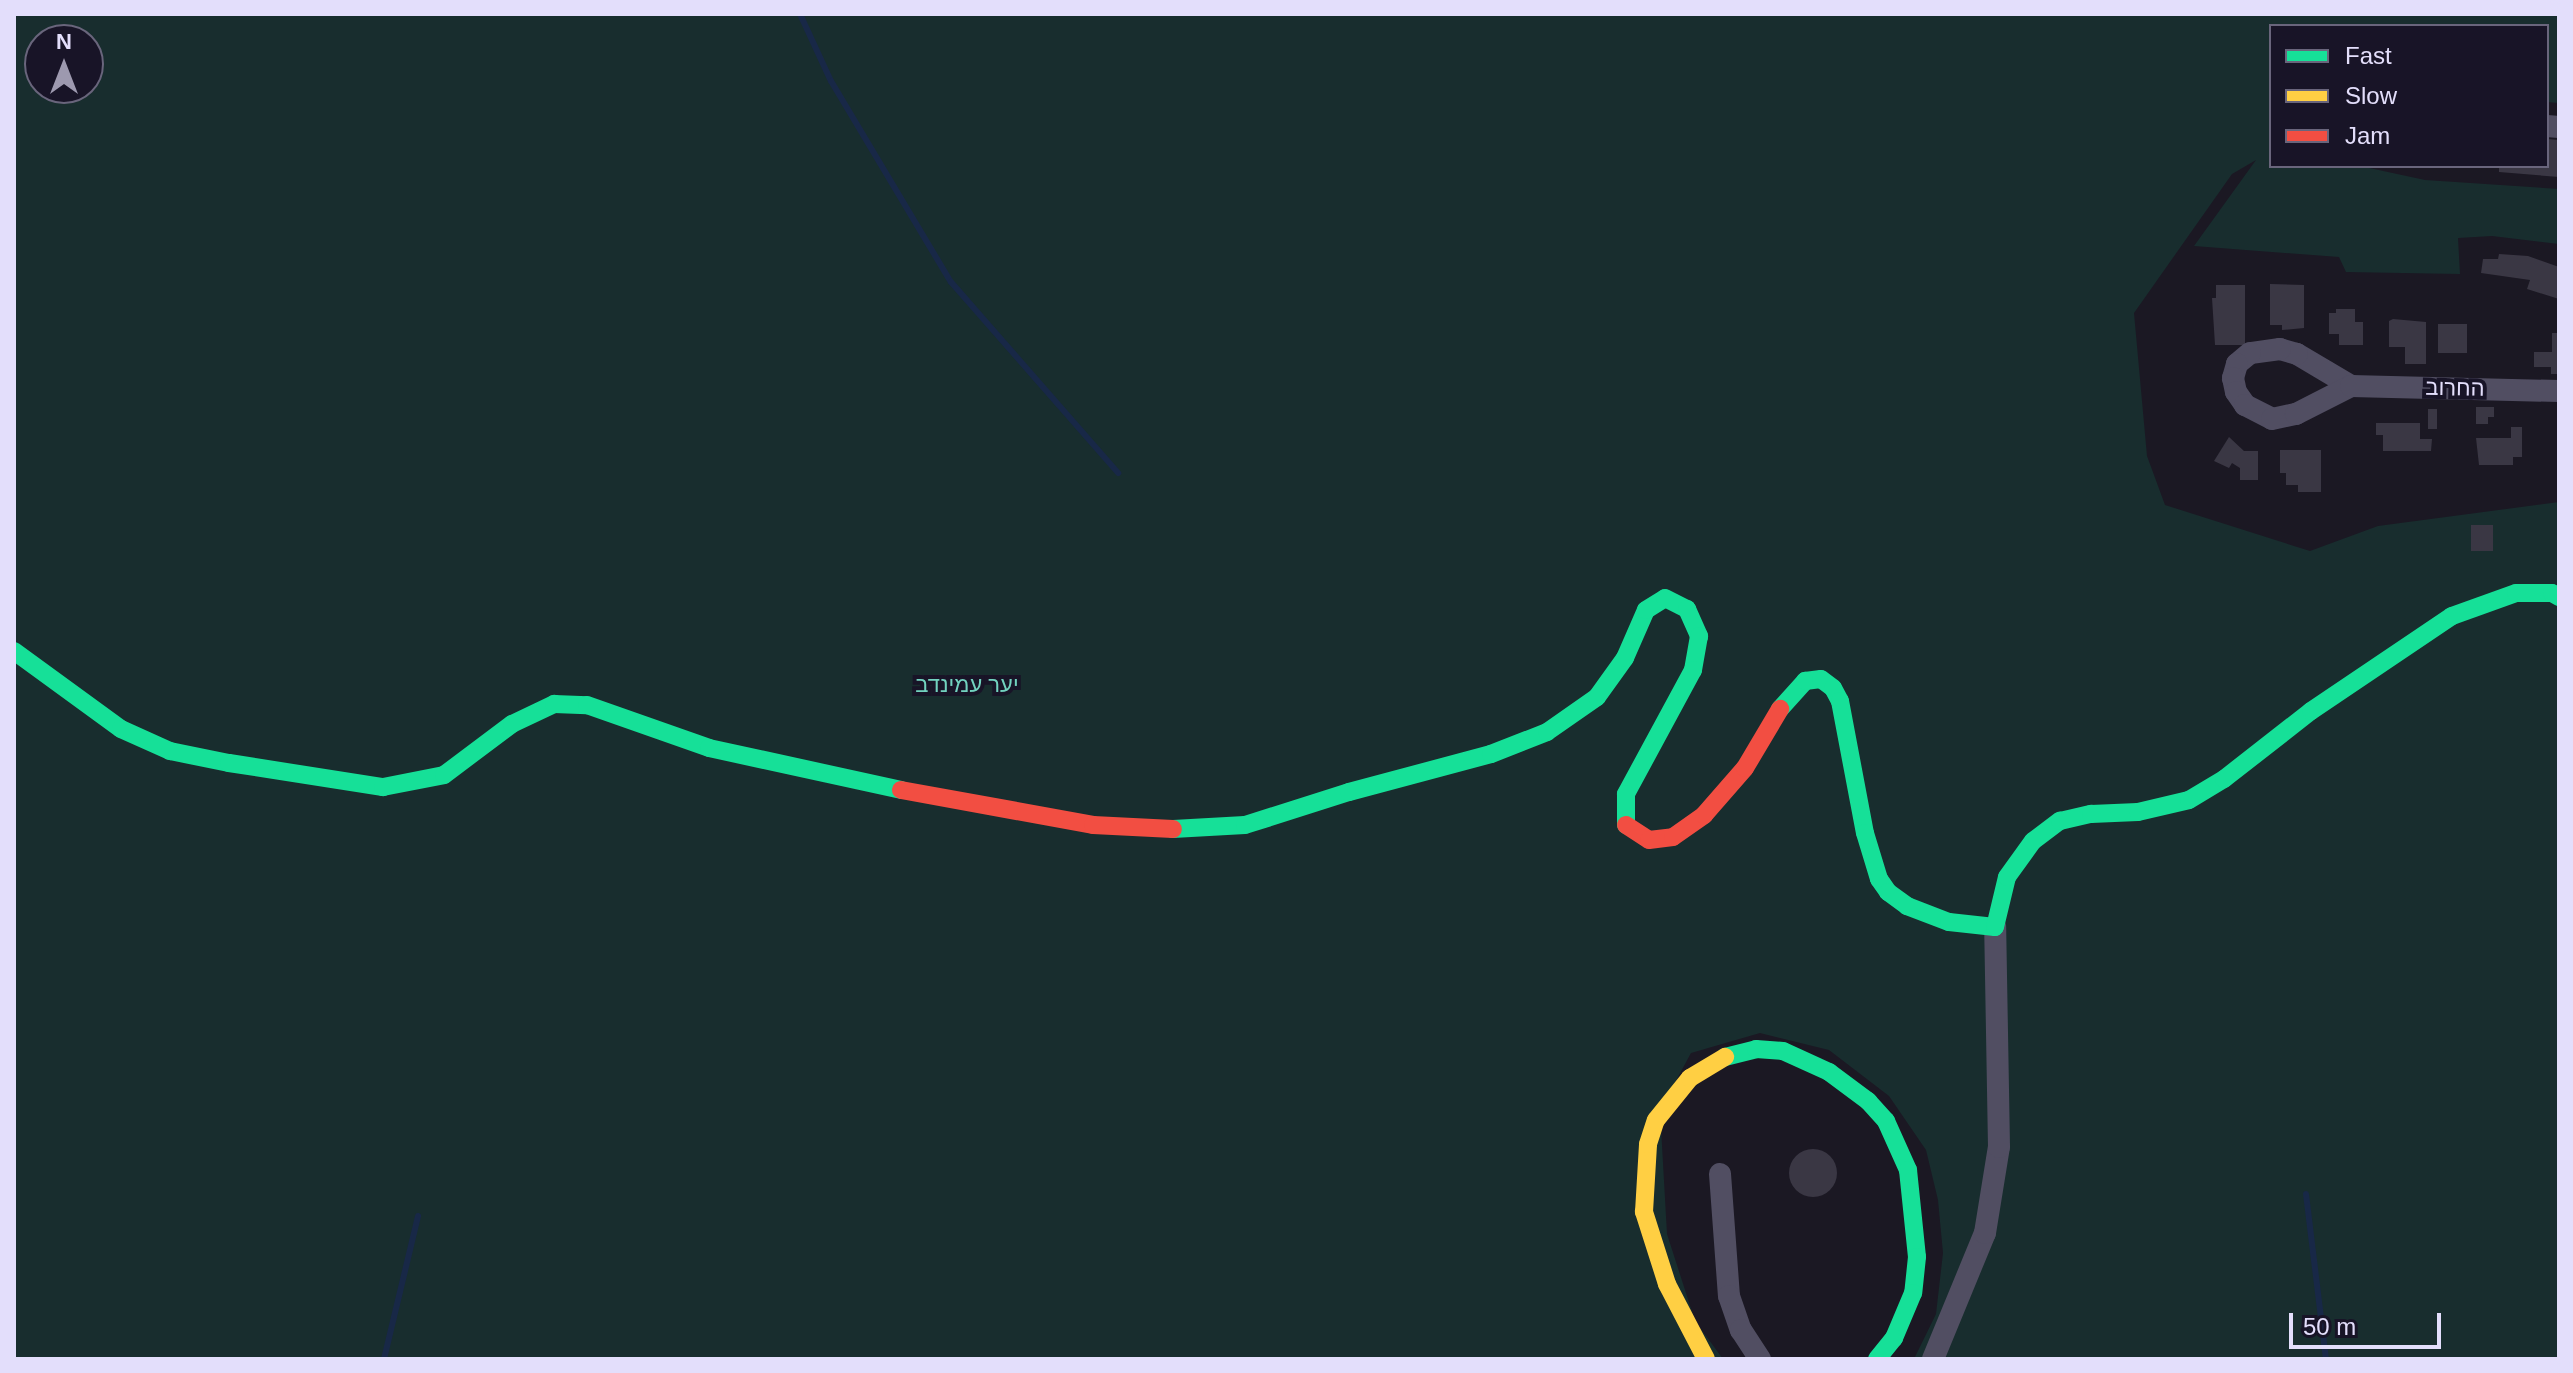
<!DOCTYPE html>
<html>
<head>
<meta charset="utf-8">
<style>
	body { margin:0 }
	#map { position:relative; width:2573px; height:1373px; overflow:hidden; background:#1b1823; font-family:Arial,Heebo,sans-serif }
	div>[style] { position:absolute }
	.green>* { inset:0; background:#182d2e }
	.stream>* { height:6px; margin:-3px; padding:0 3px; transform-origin:3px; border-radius:3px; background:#182847 }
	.building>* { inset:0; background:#3a3744 }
	.round { border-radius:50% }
	.street>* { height:22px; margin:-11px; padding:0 11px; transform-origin:11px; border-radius:11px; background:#514e62 }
	.fast>* { height:18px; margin:-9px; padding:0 9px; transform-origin:9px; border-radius:9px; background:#16e098 }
	.slow>* { height:18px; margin:-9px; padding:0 9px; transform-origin:9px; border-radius:9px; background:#ffcf43 }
	.jam>* { height:18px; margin:-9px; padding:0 9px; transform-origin:9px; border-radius:9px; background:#f24e42 }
	span { translate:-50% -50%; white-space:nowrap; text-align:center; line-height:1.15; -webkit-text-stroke:8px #181427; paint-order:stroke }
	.street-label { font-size:22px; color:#e3defb }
	.park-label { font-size:22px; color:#72d2bf }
	.frame { position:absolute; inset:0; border:16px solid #e3defb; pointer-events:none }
	.legend { position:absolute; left:2269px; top:24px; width:280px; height:144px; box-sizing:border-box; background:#181427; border:2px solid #69657c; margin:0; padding:10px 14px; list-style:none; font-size:24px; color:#e3defb }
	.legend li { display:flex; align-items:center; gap:16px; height:40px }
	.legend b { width:40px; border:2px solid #69657c }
	.north { position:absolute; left:24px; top:24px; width:80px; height:80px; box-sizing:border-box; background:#181427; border:2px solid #69657c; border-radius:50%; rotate:0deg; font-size:22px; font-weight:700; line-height:32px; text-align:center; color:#e3defb }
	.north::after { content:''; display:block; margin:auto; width:28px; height:36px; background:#9d99af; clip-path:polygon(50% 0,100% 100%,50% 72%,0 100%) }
	.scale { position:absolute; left:2289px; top:1313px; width:152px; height:36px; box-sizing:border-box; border:4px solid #e3defb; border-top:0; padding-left:10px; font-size:24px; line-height:28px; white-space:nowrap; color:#e3defb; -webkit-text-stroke:6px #181427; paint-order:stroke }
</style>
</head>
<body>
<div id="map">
	<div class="green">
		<i style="clip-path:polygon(evenodd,14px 14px,2559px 14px,2559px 103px,2547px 102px,2547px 26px,2271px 26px,2271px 166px,2360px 166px,2425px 180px,2559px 189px,2559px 244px,2492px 236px,2458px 238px,2460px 274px,2346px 272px,2339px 257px,2194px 246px,2256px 160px,2232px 174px,2134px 313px,2147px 456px,2165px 505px,2310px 551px,2378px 526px,2559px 502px,2559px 1359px,1914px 1359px,1936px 1314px,1943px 1253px,1938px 1200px,1926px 1150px,1889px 1096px,1829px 1050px,1760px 1033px,1691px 1053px,1660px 1110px,1667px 1234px,1695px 1321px,1723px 1359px,14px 1359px,14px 14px,40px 40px,88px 40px,88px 88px,40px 88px,40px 40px)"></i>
	</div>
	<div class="stream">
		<i style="left:800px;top:14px;width:74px;rotate:65.2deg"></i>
		<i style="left:831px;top:81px;width:234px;rotate:59.2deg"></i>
		<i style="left:951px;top:282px;width:254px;rotate:48.8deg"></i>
		<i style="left:2306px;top:1194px;width:166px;rotate:83.1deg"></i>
		<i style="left:384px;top:1359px;width:147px;rotate:-76.6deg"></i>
	</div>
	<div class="building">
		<i style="clip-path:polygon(2547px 139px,2559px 140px,2559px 177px,2499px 172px,2499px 166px,2547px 166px)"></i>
		<i style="clip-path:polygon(2499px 254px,2528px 256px,2559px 267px,2559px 299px,2527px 289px,2530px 280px,2481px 273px,2483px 259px,2498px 259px)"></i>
		<i style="clip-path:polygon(2270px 284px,2304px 285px,2304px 328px,2282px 330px,2282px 325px,2270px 325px)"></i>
		<i style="clip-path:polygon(2216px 285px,2245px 285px,2245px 345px,2215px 345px,2212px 298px,2216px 298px)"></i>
		<i style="clip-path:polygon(2336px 309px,2355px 309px,2355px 322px,2363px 322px,2363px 345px,2339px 345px,2339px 334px,2329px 334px,2329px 313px,2336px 313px)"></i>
		<i style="clip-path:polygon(2393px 319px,2426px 322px,2426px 364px,2405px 364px,2405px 347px,2389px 347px,2389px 321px)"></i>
		<i style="clip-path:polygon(2438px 324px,2467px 324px,2467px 353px,2438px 353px)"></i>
		<i style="clip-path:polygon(2552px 333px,2559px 333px,2559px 374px,2551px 374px,2551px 367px,2534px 367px,2534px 352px,2552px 352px)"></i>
		<i style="clip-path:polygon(2476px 407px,2494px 407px,2494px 417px,2488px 417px,2488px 424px,2476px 424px)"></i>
		<i style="clip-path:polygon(2428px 409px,2437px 409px,2437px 429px,2428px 429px)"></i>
		<i style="clip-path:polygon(2376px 423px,2420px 423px,2420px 439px,2432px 439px,2431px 451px,2383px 451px,2383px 435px,2376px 435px)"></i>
		<i style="clip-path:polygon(2511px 427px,2522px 427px,2522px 457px,2513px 457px,2513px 465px,2479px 465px,2476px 438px,2511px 438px)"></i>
		<i style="clip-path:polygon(2229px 437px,2244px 451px,2258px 451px,2258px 480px,2240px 480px,2240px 468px,2232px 463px,2229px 468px,2214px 461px)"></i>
		<i style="clip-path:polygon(2280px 450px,2321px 450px,2321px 492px,2298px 492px,2298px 485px,2286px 485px,2286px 473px,2280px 473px)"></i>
		<i style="clip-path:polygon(2471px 525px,2493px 525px,2493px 551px,2471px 551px)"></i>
		<i class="round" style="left:1789px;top:1149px;width:48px;height:48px"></i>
	</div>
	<div class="street">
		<i style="left:2547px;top:126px;width:12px;rotate:5deg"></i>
		<i style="left:2351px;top:386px;width:63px;rotate:-149.3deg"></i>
		<i style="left:2297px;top:354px;width:18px;rotate:-164deg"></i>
		<i style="left:2280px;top:349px;width:30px;rotate:172deg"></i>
		<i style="left:2250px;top:353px;width:17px;rotate:140deg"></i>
		<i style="left:2237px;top:364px;width:15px;rotate:106deg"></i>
		<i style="left:2233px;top:378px;width:14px;rotate:78deg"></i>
		<i style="left:2236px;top:392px;width:16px;rotate:55deg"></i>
		<i style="left:2245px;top:405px;width:30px;rotate:27deg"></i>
		<i style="left:2272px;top:419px;width:25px;rotate:-12deg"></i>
		<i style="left:2296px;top:414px;width:62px;rotate:-27deg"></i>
		<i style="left:2351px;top:386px;width:208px;rotate:1.4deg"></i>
		<i style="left:1720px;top:1174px;width:122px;rotate:85.8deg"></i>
		<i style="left:1729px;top:1296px;width:36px;rotate:71deg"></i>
		<i style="left:1741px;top:1330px;width:35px;rotate:57deg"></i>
		<i style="left:1933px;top:1359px;width:136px;rotate:-67.6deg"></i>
		<i style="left:1985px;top:1233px;width:87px;rotate:-80.8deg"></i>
		<i style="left:1999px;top:1147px;width:220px;rotate:-91deg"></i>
	</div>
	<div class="fast">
		<i style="left:14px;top:651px;width:132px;rotate:36.1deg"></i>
		<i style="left:121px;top:729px;width:54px;rotate:24.2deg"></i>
		<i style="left:170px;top:751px;width:60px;rotate:11.5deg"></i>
		<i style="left:229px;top:763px;width:156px;rotate:8.9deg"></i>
		<i style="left:383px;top:787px;width:62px;rotate:-11.1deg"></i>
		<i style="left:444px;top:775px;width:85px;rotate:-36.9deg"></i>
		<i style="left:512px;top:724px;width:47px;rotate:-25.5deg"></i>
		<i style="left:554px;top:704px;width:33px;rotate:2deg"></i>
		<i style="left:587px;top:705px;width:129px;rotate:19.4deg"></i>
		<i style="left:709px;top:748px;width:197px;rotate:12.3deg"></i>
		<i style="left:1780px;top:709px;width:38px;rotate:-48deg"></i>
		<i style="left:1805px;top:681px;width:16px;rotate:-7deg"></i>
		<i style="left:1821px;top:679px;width:15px;rotate:37deg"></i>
		<i style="left:1833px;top:688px;width:15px;rotate:62deg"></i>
		<i style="left:1840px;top:701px;width:134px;rotate:79.3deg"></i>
		<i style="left:1865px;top:833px;width:48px;rotate:73.1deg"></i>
		<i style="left:1879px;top:879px;width:16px;rotate:55deg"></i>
		<i style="left:1888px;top:892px;width:24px;rotate:36deg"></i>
		<i style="left:1907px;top:906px;width:45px;rotate:20.9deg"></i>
		<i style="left:1949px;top:922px;width:46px;rotate:6.2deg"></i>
		<i style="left:1995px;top:927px;width:51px;rotate:-76.5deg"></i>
		<i style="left:2007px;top:877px;width:44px;rotate:-54.2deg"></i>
		<i style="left:2033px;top:841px;width:34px;rotate:-37deg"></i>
		<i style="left:2060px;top:821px;width:32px;rotate:-13deg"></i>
		<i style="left:2091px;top:814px;width:47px;rotate:-2.4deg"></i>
		<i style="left:2138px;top:812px;width:52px;rotate:-13.2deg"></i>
		<i style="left:2189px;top:800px;width:41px;rotate:-31deg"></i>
		<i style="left:2224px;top:779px;width:110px;rotate:-38deg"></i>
		<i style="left:2311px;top:711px;width:170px;rotate:-34deg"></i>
		<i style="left:2452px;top:616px;width:68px;rotate:-19.8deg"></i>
		<i style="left:2516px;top:593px;width:36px"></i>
		<i style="left:2552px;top:593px;width:8px;rotate:30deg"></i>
		<i style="left:1173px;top:829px;width:72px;rotate:-3.2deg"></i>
		<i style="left:1245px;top:825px;width:109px;rotate:-17.6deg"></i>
		<i style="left:1349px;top:792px;width:147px;rotate:-15deg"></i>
		<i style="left:1491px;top:754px;width:60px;rotate:-21.4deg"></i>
		<i style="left:1547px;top:732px;width:61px;rotate:-35deg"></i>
		<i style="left:1597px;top:697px;width:48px;rotate:-54.3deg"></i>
		<i style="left:1625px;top:658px;width:52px;rotate:-66.4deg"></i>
		<i style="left:1646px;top:610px;width:22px;rotate:-32deg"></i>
		<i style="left:1665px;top:598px;width:25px;rotate:27deg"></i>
		<i style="left:1687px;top:609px;width:30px;rotate:66deg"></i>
		<i style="left:1699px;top:636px;width:35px;rotate:100deg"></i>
		<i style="left:1693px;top:670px;width:141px;rotate:118.4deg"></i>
		<i style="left:1626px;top:794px;width:31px;rotate:90deg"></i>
		<i style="left:1725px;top:1057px;width:32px;rotate:-14deg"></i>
		<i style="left:1756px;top:1049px;width:27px;rotate:4deg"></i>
		<i style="left:1783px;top:1051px;width:51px;rotate:24.5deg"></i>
		<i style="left:1829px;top:1072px;width:49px;rotate:36.6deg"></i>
		<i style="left:1868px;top:1101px;width:27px;rotate:48deg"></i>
		<i style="left:1886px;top:1121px;width:54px;rotate:65.8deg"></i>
		<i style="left:1908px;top:1170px;width:87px;rotate:84.1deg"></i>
		<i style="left:1917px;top:1257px;width:36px;rotate:96deg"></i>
		<i style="left:1913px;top:1293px;width:49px;rotate:112.9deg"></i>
		<i style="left:1894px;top:1338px;width:27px;rotate:129deg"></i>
	</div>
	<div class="slow">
		<i style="left:1706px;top:1359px;width:85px;rotate:-117.5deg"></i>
		<i style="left:1667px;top:1284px;width:76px;rotate:-107.7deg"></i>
		<i style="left:1644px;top:1212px;width:68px;rotate:-86.6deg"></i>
		<i style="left:1648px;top:1144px;width:25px;rotate:-72deg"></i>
		<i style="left:1656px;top:1120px;width:54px;rotate:-51deg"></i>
		<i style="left:1690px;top:1078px;width:41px;rotate:-31deg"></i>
	</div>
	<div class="jam">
		<i style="left:901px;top:790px;width:195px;rotate:10.3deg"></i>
		<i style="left:1093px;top:825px;width:80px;rotate:2.9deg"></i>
		<i style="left:1626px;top:825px;width:27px;rotate:33deg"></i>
		<i style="left:1649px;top:840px;width:24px;rotate:-7deg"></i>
		<i style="left:1673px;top:837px;width:38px;rotate:-35deg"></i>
		<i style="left:1704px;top:815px;width:62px;rotate:-48.9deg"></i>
		<i style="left:1745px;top:768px;width:69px;rotate:-59.3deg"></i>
	</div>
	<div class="street-label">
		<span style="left:2455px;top:388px;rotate:1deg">החרוב</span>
	</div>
	<div class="park-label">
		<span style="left:967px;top:685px">יער עמינדב</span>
	</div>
	<div class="frame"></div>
	<ul class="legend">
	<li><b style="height:10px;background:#16e098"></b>Fast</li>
	<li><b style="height:10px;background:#ffcf43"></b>Slow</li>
	<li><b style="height:10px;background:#f24e42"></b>Jam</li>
	</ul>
	<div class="north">N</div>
	<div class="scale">50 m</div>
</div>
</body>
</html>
